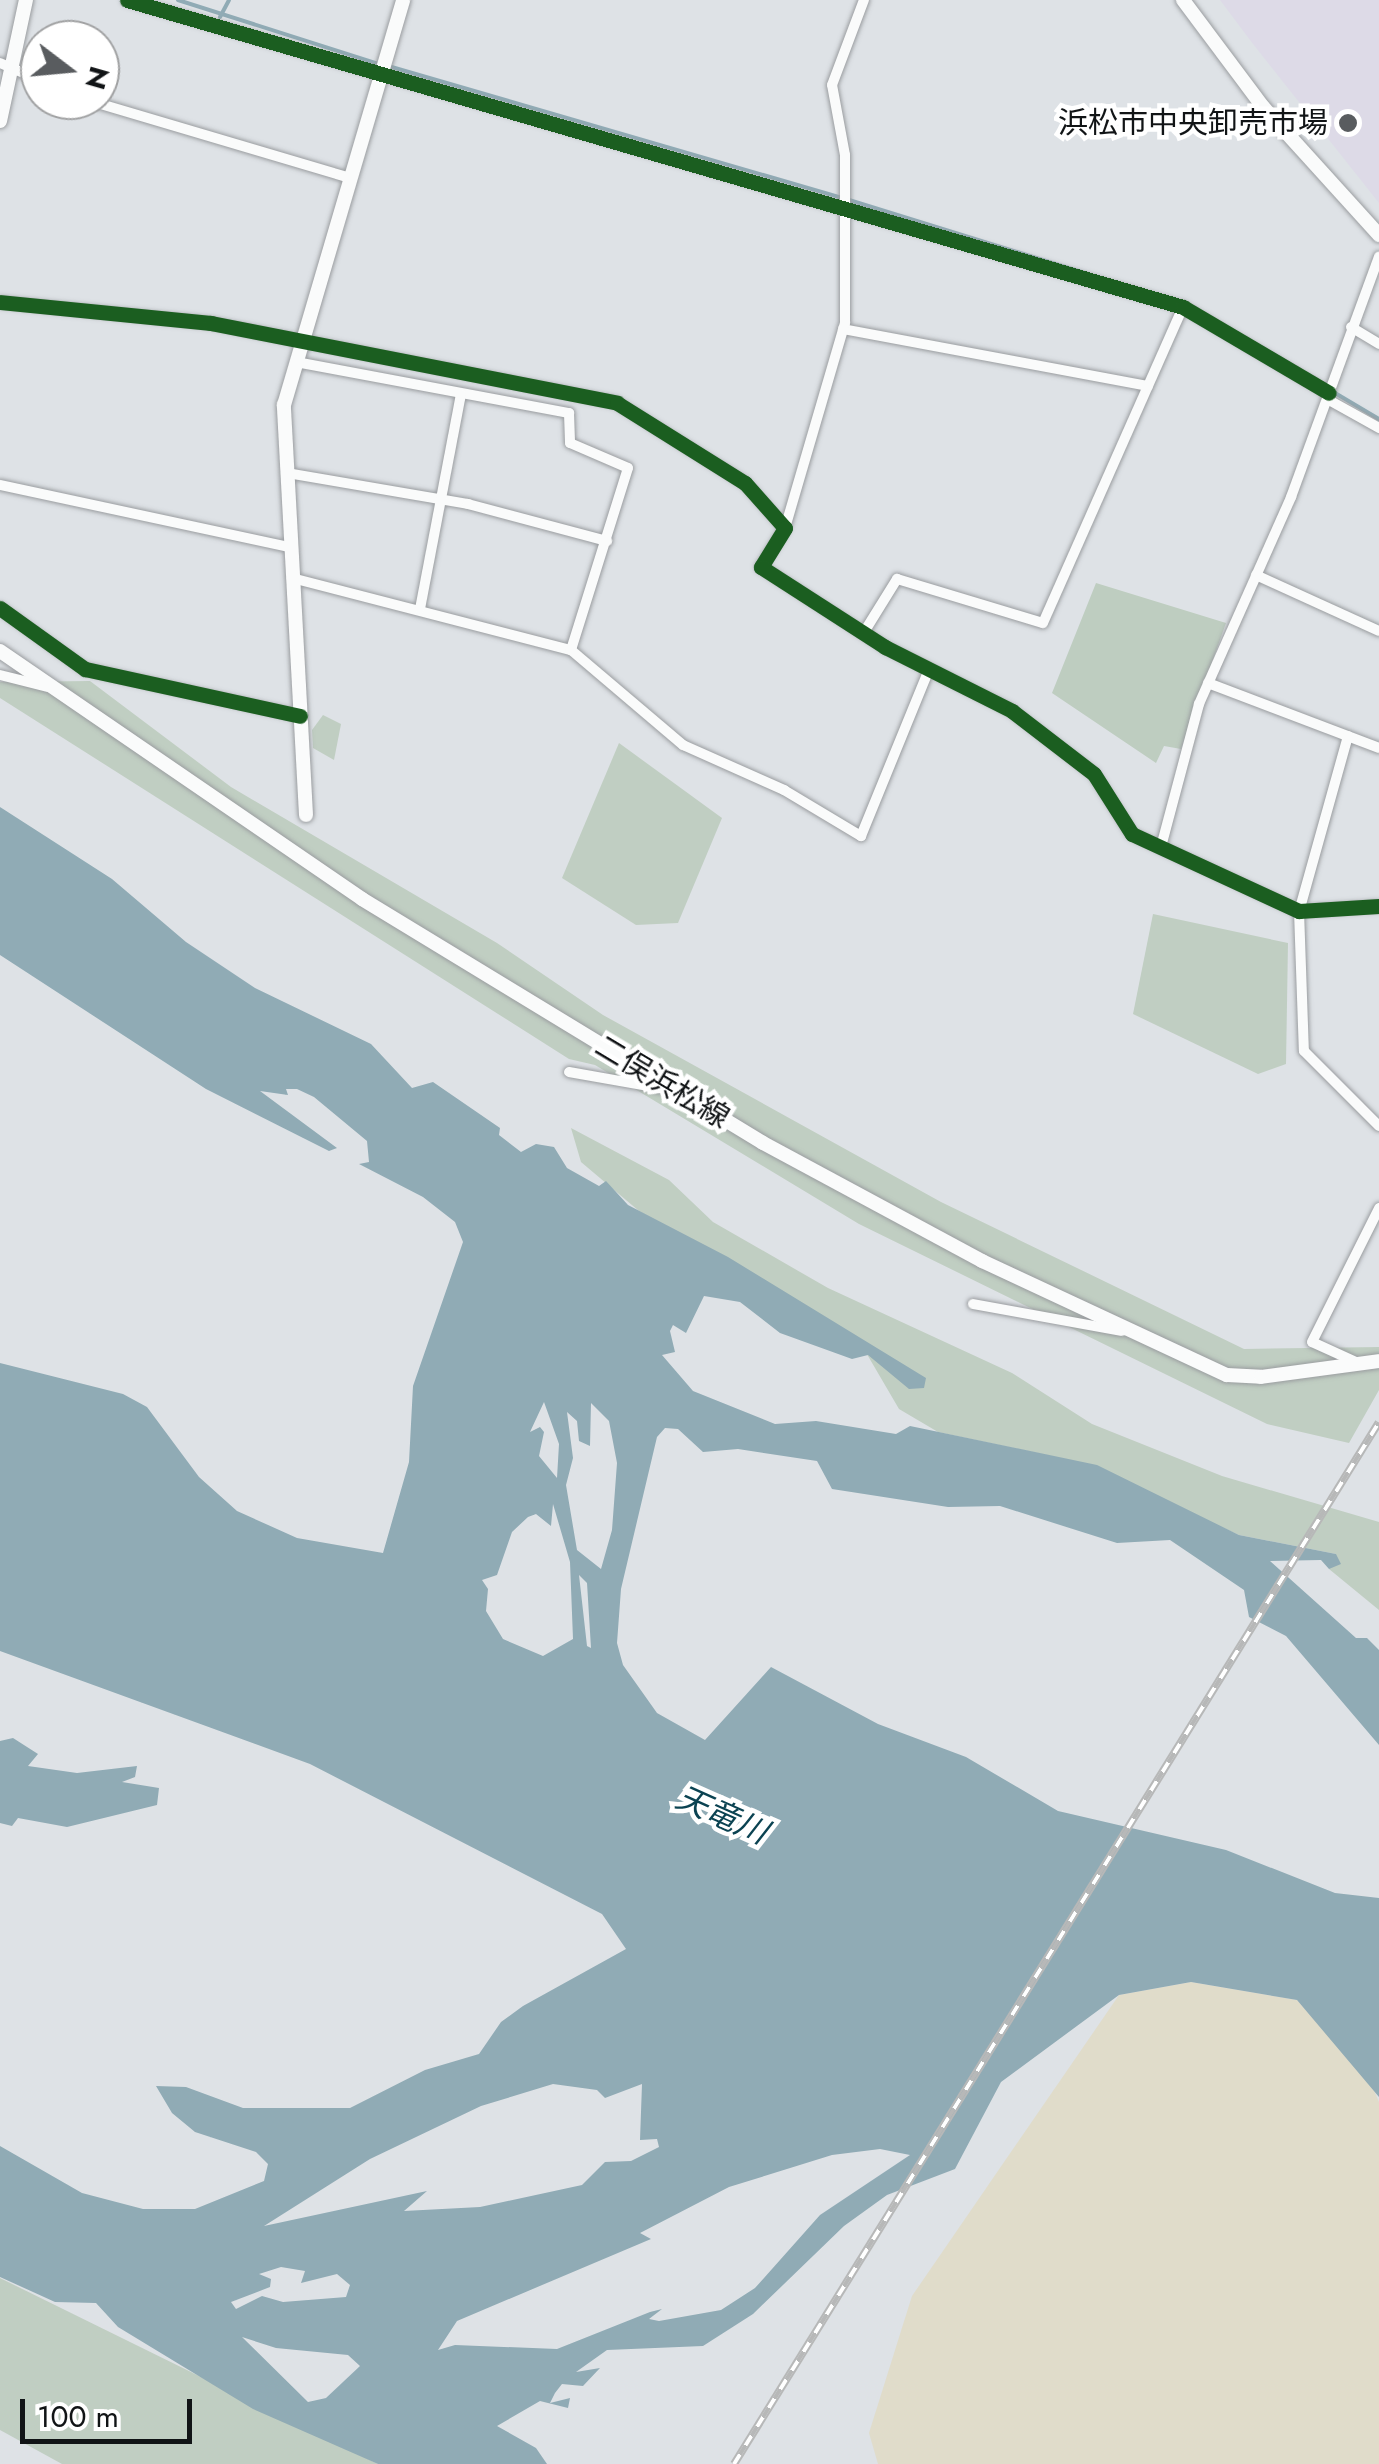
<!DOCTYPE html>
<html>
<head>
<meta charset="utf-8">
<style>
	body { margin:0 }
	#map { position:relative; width:1379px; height:2464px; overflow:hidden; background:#dee2e6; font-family:Jost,"Noto Sans JP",sans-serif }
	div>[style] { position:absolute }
	.commercial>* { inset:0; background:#dddae7 }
	.green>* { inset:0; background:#c0cec2 }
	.forest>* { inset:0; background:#becdc0 }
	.sand>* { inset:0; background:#e0dcca }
	.water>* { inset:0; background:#90abb5 }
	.stream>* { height:4px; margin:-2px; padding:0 2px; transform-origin:2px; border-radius:2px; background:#90abb5 }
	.roads { filter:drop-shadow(0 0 2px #9a9da0) drop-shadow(0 0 2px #9a9da0) }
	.street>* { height:10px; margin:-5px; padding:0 5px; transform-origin:5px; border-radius:5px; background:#fafbfb }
	.secondary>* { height:14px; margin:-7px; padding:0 7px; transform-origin:7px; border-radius:7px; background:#fafbfb }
	.rail>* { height:8px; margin-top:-4px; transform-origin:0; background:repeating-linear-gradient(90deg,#fff 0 11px,#b7b8b8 0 22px); box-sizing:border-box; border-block:2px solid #b7b8b8 }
	.cycleway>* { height:15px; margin:-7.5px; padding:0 7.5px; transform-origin:7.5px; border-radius:7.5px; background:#1b5e20 }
	.dots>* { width:28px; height:28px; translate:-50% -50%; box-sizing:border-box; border:5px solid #fff; border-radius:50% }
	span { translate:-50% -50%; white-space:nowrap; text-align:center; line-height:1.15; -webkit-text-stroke:9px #fff; paint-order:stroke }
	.poi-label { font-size:30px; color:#111416 }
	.right { translate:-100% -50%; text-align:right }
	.street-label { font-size:30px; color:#111416 }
	.water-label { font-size:32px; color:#0b4352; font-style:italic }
	.north { position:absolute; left:20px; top:20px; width:100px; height:100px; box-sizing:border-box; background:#fff; border:2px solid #a0a1a2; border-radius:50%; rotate:106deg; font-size:28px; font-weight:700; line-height:40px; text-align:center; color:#111416 }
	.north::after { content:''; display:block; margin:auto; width:35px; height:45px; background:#595c5f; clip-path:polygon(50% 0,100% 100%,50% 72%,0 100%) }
	.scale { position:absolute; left:20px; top:2399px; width:172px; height:45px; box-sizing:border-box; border:5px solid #111416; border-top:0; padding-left:12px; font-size:30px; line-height:35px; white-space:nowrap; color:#111416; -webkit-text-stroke:8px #fff; paint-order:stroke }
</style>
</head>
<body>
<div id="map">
	<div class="commercial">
		<i style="clip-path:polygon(1220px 0,1379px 0,1379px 203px,1253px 44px)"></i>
	</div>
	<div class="green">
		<i style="clip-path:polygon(90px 681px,231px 787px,497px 943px,603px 1015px,941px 1202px,1244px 1349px,1379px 1347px,1379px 1390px,1349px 1443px,1267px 1424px,859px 1224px,595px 1065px,569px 1059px,0 698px,0 682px)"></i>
		<i style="clip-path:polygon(323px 715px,341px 724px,334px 760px,313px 748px,312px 730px)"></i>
		<i style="clip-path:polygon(619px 743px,722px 818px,678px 923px,636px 925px,562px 878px)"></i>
		<i style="clip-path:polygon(1153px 914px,1288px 943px,1286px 1064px,1258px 1074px,1133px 1014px)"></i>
		<i style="clip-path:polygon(571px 1128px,669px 1180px,713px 1222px,828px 1288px,1012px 1373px,1092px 1424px,1222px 1476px,1379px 1522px,1379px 1610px,1329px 1569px,1336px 1554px,1239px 1535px,1079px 1462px,938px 1432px,899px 1409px,861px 1344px,639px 1211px,581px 1162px)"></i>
		<i style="clip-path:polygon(0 2278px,378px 2464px,62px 2464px,0 2430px)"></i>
	</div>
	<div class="forest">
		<i style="clip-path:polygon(1096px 583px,1226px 623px,1181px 749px,1164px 746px,1156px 763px,1052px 693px)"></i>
	</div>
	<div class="sand">
		<i style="clip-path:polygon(1191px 1982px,1297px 2000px,1370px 2081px,1379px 2102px,1379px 2464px,878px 2464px,869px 2433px,912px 2296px,1119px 1995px)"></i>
	</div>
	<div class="water">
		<i style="clip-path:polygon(evenodd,0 807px,112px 879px,186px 942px,255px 988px,371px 1044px,412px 1088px,433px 1082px,500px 1128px,499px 1135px,521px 1152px,536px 1144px,554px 1147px,567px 1168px,599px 1186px,606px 1181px,628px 1205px,728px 1257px,926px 1378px,924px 1388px,909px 1389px,868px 1355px,852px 1359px,780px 1333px,740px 1302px,704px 1296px,686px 1333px,673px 1325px,670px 1331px,675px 1352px,662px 1355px,693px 1391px,775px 1424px,816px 1421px,896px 1434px,910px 1426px,1097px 1465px,1239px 1535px,1336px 1554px,1341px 1564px,1329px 1569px,1321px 1560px,1270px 1561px,1356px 1638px,1367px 1638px,1379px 1650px,1379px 1745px,1286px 1636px,1249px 1617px,1244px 1590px,1170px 1540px,1117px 1543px,1000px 1506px,948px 1507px,832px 1489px,817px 1461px,738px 1449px,703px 1452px,678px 1429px,665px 1428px,657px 1437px,621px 1589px,617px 1643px,623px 1665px,657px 1713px,705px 1740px,771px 1667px,878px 1724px,966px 1757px,1058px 1811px,1226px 1850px,1335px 1893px,1379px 1898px,1379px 2097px,1297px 2000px,1191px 1982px,1119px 1995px,1001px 2082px,955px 2169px,887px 2195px,844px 2226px,753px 2314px,703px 2346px,607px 2350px,576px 2372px,600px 2368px,583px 2386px,562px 2384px,555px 2393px,550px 2403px,570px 2398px,568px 2408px,540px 2401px,497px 2426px,536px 2448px,547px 2464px,378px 2464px,253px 2409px,118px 2327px,96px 2303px,55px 2302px,0 2277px,0 2146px,82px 2193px,143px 2209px,195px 2209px,264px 2181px,268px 2164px,256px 2152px,195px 2132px,172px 2113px,156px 2086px,186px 2087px,243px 2108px,350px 2108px,425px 2070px,479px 2054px,501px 2022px,523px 2006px,626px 1949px,602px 1914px,310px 1764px,0 1651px,0 1363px,123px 1394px,147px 1407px,199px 1477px,237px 1511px,297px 1538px,383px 1553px,409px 1462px,413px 1386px,463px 1242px,455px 1222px,423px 1197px,359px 1164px,369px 1162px,367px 1141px,314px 1097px,297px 1089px,286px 1089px,288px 1095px,260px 1091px,337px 1148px,329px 1151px,206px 1089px,0 955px,0 807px,544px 1402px,559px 1444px,557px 1478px,539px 1456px,544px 1432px,540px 1427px,530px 1432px,544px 1402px,0 807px,591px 1403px,609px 1421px,617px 1463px,612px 1530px,601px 1569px,577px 1550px,566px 1485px,573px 1458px,567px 1412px,577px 1421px,579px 1441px,590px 1446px,591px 1403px,0 807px,553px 1504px,570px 1562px,573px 1639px,543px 1656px,503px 1639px,486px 1611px,488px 1589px,482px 1580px,497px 1575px,512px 1532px,528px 1517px,536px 1514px,551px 1526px,553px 1504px,0 807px,579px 1575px,587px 1583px,591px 1648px,587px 1646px,579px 1575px,0 807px,553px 2084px,597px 2090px,605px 2098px,642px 2084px,640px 2140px,657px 2139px,659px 2147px,631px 2161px,605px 2162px,582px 2185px,480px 2207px,404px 2211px,427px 2191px,264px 2226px,370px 2159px,481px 2106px,553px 2084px,0 807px,880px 2149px,910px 2155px,820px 2215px,755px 2288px,721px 2310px,659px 2321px,649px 2319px,662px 2309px,650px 2312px,557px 2349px,455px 2345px,438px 2350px,457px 2321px,651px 2239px,640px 2233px,729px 2187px,832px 2155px,880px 2149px,0 807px,281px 2267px,305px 2271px,301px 2283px,337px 2274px,350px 2285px,346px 2297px,283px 2302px,262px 2296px,236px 2309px,231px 2302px,270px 2287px,271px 2279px,259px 2274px,281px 2267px,0 807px,242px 2337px,276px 2348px,348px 2355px,360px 2366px,326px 2398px,308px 2402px,242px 2337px)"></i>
		<i style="clip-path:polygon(13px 1738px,38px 1754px,28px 1766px,77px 1773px,137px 1766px,135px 1777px,122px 1782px,159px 1788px,157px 1805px,67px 1827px,18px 1818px,12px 1826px,0 1823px,0 1741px)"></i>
	</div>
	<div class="stream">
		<i style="left:178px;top:0;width:211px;rotate:17.7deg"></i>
		<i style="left:220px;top:17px;width:19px;rotate:-62deg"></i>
		<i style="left:388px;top:66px;width:471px;rotate:16.2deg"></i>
		<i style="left:849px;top:200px;width:250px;rotate:17.2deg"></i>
		<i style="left:1188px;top:305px;width:116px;rotate:30.1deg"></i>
		<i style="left:1335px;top:393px;width:51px;rotate:30.6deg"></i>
	</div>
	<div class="roads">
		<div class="street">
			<i style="left:127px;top:0;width:1100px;rotate:16.21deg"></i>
			<i style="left:1183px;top:307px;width:169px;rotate:30.5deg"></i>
			<i style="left:0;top:63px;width:43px;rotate:23deg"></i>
			<i style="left:87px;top:100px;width:275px;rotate:16.5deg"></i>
			<i style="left:0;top:302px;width:212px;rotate:5.7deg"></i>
			<i style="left:211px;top:323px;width:414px;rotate:11.1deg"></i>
			<i style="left:617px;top:403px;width:151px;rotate:32deg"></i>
			<i style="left:745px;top:483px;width:60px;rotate:48.4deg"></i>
			<i style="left:785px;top:528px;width:46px;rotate:121.6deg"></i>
			<i style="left:761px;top:567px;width:148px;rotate:32.8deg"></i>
			<i style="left:885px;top:647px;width:142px;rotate:26.7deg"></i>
			<i style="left:1012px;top:711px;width:103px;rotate:37.5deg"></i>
			<i style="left:1094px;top:774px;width:71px;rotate:57.7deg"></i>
			<i style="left:1132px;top:834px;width:184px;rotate:24.8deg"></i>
			<i style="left:1299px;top:911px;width:80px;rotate:-3.6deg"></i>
			<i style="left:1351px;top:327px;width:33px;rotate:31deg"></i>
			<i style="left:843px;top:329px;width:310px;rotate:10.6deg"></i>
			<i style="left:296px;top:362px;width:278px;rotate:10.6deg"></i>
			<i style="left:569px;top:413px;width:30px;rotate:88deg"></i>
			<i style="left:570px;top:443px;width:63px;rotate:23.3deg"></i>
			<i style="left:628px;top:468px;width:191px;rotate:107.4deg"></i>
			<i style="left:1327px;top:399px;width:60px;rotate:29.1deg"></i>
			<i style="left:287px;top:473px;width:184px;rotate:9.7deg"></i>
			<i style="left:468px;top:504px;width:144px;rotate:14.9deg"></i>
			<i style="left:0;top:485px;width:297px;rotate:12.1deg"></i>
			<i style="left:785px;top:528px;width:214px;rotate:-73.7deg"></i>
			<i style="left:845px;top:323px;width:168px;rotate:-90deg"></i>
			<i style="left:845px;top:155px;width:71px;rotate:-100.5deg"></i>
			<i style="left:832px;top:85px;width:91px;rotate:-69.4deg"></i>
			<i style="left:1256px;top:575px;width:135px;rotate:24.5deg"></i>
			<i style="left:292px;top:578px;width:288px;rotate:14.5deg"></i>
			<i style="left:571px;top:650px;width:147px;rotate:40.3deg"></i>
			<i style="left:683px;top:745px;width:111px;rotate:24deg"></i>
			<i style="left:784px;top:790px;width:90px;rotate:30.9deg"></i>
			<i style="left:861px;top:836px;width:180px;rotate:-67.8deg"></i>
			<i style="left:0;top:608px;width:105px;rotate:35.7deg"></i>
			<i style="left:85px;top:669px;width:220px;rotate:12.3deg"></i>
			<i style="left:420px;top:609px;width:219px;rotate:-79.2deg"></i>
			<i style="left:866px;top:629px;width:59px;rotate:-58.2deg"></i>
			<i style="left:897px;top:579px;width:152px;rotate:16.8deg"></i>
			<i style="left:1043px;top:623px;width:346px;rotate:-66.1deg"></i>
			<i style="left:0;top:675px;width:49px;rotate:14deg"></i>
			<i style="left:1208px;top:683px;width:183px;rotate:20.8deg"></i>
			<i style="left:1348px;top:736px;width:182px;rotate:105.6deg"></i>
			<i style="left:1299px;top:911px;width:140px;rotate:88deg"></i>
			<i style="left:1304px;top:1051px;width:106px;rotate:45deg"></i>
			<i style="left:1161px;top:847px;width:148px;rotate:-75.1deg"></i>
			<i style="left:1199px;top:704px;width:227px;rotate:-66deg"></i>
			<i style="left:1291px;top:497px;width:256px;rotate:-69.9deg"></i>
			<i style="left:569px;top:1072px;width:104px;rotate:10deg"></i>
			<i style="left:973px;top:1304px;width:151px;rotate:10.3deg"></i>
			<i style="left:1356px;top:1362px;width:48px;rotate:-155.6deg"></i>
			<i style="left:1312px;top:1342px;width:150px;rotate:-63.4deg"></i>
		</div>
		<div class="secondary">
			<i style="left:1183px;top:0;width:134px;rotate:53.2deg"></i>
			<i style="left:1263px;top:107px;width:173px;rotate:47.8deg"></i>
			<i style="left:0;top:121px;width:124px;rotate:-77.9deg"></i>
			<i style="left:0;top:651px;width:439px;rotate:34.4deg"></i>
			<i style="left:362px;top:899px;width:469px;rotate:31.3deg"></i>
			<i style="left:763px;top:1143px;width:249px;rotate:28.3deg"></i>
			<i style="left:982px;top:1261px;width:270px;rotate:25deg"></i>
			<i style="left:1227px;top:1375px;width:34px;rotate:3deg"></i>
			<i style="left:1261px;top:1377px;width:119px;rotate:-7.7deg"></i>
			<i style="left:306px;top:815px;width:411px;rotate:-93.1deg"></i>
			<i style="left:284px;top:405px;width:422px;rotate:-73.6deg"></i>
		</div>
	</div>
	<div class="rail">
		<i style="left:734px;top:2464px;width:1225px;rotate:-58.24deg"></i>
	</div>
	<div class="cycleway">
		<i style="left:127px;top:0;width:1100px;rotate:16.21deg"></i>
		<i style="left:1183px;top:307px;width:169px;rotate:30.5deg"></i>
		<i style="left:0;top:302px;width:212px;rotate:5.7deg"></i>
		<i style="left:211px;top:323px;width:414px;rotate:11.1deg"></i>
		<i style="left:617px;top:403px;width:151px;rotate:32deg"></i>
		<i style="left:745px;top:483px;width:60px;rotate:48.4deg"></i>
		<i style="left:785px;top:528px;width:46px;rotate:121.6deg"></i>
		<i style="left:761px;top:567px;width:148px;rotate:32.8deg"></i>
		<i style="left:885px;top:647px;width:142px;rotate:26.7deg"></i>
		<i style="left:1012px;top:711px;width:103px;rotate:37.5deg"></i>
		<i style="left:1094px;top:774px;width:71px;rotate:57.7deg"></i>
		<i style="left:1132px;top:834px;width:184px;rotate:24.8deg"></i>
		<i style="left:1299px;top:911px;width:80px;rotate:-3.6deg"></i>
		<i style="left:0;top:608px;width:105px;rotate:35.7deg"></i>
		<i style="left:85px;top:669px;width:220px;rotate:12.3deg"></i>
	</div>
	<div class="dots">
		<i style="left:1348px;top:123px;background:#595c5f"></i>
	</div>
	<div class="poi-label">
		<span class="right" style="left:1328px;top:123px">浜松市中央卸売市場</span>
	</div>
	<div class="street-label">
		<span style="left:662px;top:1082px;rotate:31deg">二俣浜松線</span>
	</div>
	<div class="water-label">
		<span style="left:722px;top:1815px;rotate:24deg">天竜川</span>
	</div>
	<div class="north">N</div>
	<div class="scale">100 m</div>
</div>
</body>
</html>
